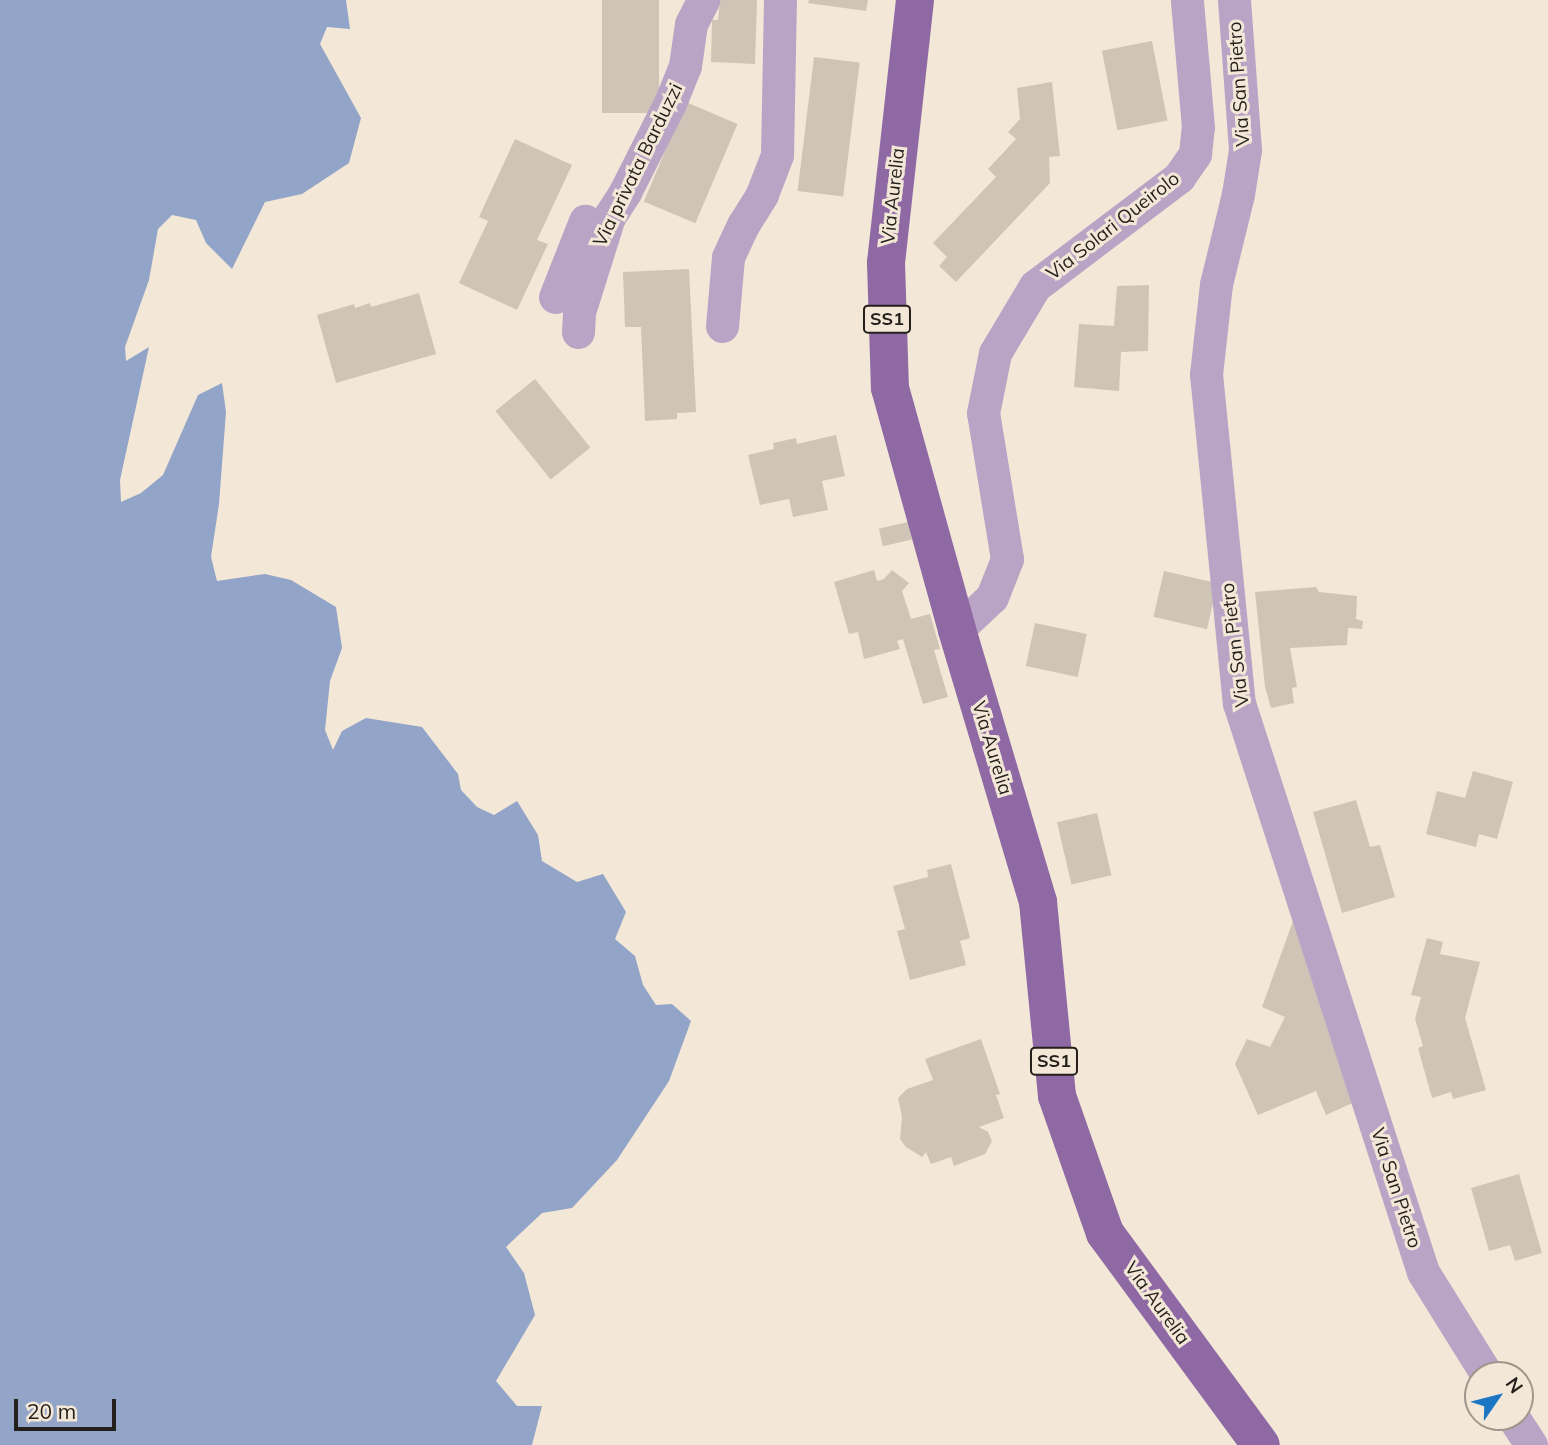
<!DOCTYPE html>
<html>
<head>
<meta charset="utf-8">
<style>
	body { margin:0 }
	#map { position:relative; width:1548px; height:1445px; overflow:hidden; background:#f3e7d8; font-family:Mulish,sans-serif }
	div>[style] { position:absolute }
	.water>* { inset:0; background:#92a4c7 }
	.building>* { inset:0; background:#cfc5b6; transform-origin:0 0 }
	.minor>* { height:33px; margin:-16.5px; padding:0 16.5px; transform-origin:16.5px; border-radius:16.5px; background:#b9a4c5 }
	.major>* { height:38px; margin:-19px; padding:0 19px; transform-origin:19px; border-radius:19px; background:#8f69a4 }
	span { translate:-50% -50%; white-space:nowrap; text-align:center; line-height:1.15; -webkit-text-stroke:6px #f3e7d8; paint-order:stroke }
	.shield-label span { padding:2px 5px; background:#f3e7d8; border:2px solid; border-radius:5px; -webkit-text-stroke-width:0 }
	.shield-label { font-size:18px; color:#231f1a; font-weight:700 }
	.street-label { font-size:19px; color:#231f1a }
	.north { position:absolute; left:1464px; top:1361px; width:70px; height:70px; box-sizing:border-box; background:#f3e7d8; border:2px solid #a0978c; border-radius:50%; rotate:55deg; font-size:19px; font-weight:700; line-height:28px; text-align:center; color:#231f1a }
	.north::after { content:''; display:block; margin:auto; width:24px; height:32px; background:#1c76c3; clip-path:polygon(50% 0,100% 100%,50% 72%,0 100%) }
	.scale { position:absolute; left:14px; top:1399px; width:102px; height:32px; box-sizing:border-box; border:4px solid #231f1a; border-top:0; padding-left:9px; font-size:21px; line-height:24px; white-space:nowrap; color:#231f1a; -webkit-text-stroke:5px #f3e7d8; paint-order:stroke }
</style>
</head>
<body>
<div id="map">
	<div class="water">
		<div style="clip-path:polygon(0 0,346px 0,350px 29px,327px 27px,320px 44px,361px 118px,349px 163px,302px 194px,265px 202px,232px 269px,206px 243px,196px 220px,172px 215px,158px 229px,149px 280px,125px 347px,126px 361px,149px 347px,120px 480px,121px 502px,141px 493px,163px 475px,198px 395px,222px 383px,226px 412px,219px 504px,211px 557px,217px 581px,265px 574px,291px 580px,336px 607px,342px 648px,330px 681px,325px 730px,333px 750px,342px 731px,366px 718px,422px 727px,458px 774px,461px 790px,477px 807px,494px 815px,517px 801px,538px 835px,542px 861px,577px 882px,603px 874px,626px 912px,615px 939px,635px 956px,643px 985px,656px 1005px,672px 1004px,691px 1021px,669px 1081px,617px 1160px,572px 1208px,542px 1213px,506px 1247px,524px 1273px,535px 1315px,496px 1381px,517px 1406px,542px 1406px,532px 1445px,0 1445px)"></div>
	</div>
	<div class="building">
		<div style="left:602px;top:0;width:57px;height:113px"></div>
		<div style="clip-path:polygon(720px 0,757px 0,755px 64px,711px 62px,712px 20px,718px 20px)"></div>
		<div style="clip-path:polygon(809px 0,868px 0,866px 11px,808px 3px)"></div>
		<div style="left:1152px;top:41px;width:81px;height:51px;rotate:79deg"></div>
		<div style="left:814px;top:57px;width:46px;height:135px;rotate:7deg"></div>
		<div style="clip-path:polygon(1052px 82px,1060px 156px,1049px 157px,1050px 183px,956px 282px,939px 266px,947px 257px,933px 243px,996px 177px,988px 169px,1016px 139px,1008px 132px,1020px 119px,1017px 88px)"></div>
		<div style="left:686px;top:102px;width:56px;height:108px;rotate:23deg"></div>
		<div style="clip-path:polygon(515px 139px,572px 165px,537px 240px,548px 244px,517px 310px,459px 283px,488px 221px,479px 217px)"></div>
		<div style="clip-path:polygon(689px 269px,696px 412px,677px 413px,677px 419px,645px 421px,641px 327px,625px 327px,623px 272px)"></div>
		<div style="clip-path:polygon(1149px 285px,1148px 351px,1121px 352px,1119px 391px,1074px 387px,1079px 324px,1114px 326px,1117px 286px)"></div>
		<div style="clip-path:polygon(419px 293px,436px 354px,336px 383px,317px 315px,354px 304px,355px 308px,370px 303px,371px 307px)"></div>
		<div style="left:535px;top:379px;width:88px;height:51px;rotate:51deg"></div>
		<div style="clip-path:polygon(836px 435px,845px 476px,822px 481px,828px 510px,793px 517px,789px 499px,760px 505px,748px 455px,774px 449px,773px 443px,796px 438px,797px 444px)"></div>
		<div style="left:908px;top:522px;width:18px;height:30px;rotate:77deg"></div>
		<div style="clip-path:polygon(874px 570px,877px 581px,884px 579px,892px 570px,909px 583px,902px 591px,911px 619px,930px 614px,940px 649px,934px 650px,948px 697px,923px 704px,903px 639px,897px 641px,900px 649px,864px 659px,858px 632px,849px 634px,834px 582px)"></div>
		<div style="left:1164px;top:571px;width:55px;height:47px;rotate:13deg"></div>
		<div style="clip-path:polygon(1316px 587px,1319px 592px,1357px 596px,1356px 619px,1363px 621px,1362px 629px,1348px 628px,1347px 645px,1290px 648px,1297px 687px,1292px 688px,1294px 703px,1271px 708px,1265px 687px,1255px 592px)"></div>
		<div style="left:1035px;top:623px;width:53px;height:44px;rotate:12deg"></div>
		<div style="clip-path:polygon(1473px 771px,1513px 782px,1497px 839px,1479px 834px,1476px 847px,1426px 834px,1437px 791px,1465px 798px)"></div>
		<div style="clip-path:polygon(1356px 800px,1370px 847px,1380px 845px,1395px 897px,1342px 913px,1313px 812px)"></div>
		<div style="left:1097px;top:813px;width:64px;height:41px;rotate:77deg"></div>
		<div style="clip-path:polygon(951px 864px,970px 938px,960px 941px,966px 965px,910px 980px,897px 931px,905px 929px,893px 886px,928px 877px,927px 870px)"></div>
		<div style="clip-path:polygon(1293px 921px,1323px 1014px,1357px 1101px,1326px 1115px,1316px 1091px,1258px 1115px,1235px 1064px,1247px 1039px,1270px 1047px,1285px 1017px,1262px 1007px)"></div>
		<div style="clip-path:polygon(1427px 938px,1443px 942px,1440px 954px,1480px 962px,1465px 1018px,1486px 1090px,1453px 1099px,1451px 1092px,1432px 1098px,1418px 1048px,1423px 1046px,1415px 1019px,1421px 997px,1411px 995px)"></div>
		<div style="clip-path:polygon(981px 1039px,1000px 1094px,996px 1095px,1004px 1118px,979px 1127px,988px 1132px,992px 1141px,985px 1154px,954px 1166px,951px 1157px,931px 1164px,926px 1152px,922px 1157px,906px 1147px,900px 1139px,902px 1117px,898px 1098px,907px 1089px,933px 1080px,925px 1059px)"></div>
		<div style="clip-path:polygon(1519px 1174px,1542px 1253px,1515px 1261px,1510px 1245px,1489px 1251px,1471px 1188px)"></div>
	</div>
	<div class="minor">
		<div style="left:1234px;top:0;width:150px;rotate:85.8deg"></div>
		<div style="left:1245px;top:150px;width:45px;rotate:99deg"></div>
		<div style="left:1238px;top:194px;width:93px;rotate:103.7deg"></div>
		<div style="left:1216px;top:284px;width:91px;rotate:96.3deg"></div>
		<div style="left:1206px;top:374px;width:331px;rotate:84.3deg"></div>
		<div style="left:1239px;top:703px;width:598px;rotate:72.08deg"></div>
		<div style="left:1423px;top:1272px;width:121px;rotate:58.1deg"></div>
		<div style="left:555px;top:297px;width:82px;rotate:-68.5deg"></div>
		<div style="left:722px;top:326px;width:69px;rotate:-85deg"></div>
		<div style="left:728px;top:257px;width:35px;rotate:-65deg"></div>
		<div style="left:743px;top:225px;width:36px;rotate:-58deg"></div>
		<div style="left:762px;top:194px;width:42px;rotate:-69deg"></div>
		<div style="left:777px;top:155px;width:155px;rotate:-88.9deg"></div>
		<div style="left:578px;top:332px;width:20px;rotate:-87deg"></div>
		<div style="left:579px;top:312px;width:100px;rotate:-72.5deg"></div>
		<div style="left:609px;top:217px;width:30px;rotate:-57deg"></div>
		<div style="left:625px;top:192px;width:100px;rotate:-63.2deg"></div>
		<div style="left:670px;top:103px;width:40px;rotate:-68deg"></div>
		<div style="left:685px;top:66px;width:42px;rotate:-81.9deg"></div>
		<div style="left:691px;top:24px;width:27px;rotate:-63deg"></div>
		<div style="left:957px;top:630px;width:48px;rotate:-43.3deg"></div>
		<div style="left:992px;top:597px;width:41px;rotate:-68.5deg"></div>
		<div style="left:1007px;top:559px;width:148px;rotate:-99.3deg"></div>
		<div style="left:983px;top:413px;width:61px;rotate:-78.7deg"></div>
		<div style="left:995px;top:353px;width:78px;rotate:-59.2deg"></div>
		<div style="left:1035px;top:286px;width:181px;rotate:-37.1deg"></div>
		<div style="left:1179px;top:177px;width:28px;rotate:-55deg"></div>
		<div style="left:1195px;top:154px;width:27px;rotate:-84deg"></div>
		<div style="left:1198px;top:127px;width:127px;rotate:-95deg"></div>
		<div style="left:1513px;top:1417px;width:33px;rotate:57deg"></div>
	</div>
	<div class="major">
		<div style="left:915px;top:0;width:265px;rotate:96.3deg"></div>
		<div style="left:886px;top:263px;width:125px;rotate:88.2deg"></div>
		<div style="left:890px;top:388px;width:251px;rotate:74.5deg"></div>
		<div style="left:957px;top:630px;width:284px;rotate:73.4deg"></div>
		<div style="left:1038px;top:902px;width:195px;rotate:84.4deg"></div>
		<div style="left:1057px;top:1096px;width:145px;rotate:70.7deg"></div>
		<div style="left:1105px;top:1233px;width:263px;rotate:53.7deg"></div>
	</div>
	<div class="shield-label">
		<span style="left:887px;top:319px">SS1</span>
		<span style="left:1054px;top:1061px">SS1</span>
	</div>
	<div class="street-label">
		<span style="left:1239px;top:84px;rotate:-94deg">Via San Pietro</span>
		<span style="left:638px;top:165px;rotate:-64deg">Via privata Barduzzi</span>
		<span style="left:893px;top:196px;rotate:-84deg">Via Aurelia</span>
		<span style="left:1113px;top:226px;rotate:-38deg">Via Solari Queirolo</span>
		<span style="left:1235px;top:645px;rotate:-97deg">Via San Pietro</span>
		<span style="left:992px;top:748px;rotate:73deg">Via Aurelia</span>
		<span style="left:1396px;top:1188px;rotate:72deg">Via San Pietro</span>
		<span style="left:1157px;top:1303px;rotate:54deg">Via Aurelia</span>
	</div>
	<div class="north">N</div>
	<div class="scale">20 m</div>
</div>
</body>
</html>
